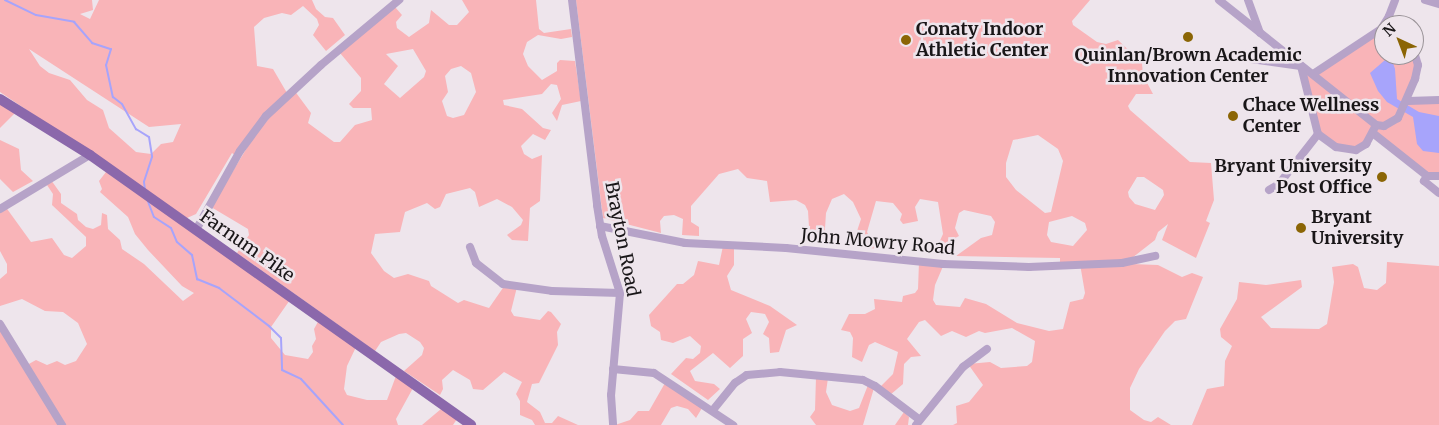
<!DOCTYPE html>
<html>
<head>
<meta charset="utf-8">
<style>
	body { margin:0 }
	#map { position:relative; width:1439px; height:425px; overflow:hidden; background:#eee5ec; font-family:Merriweather,serif }
	div>[style] { position:absolute }
	.green>* { inset:0; background:#f9b4b8 }
	.water>* { inset:0; background:#a7a4fb }
	.stream>* { height:2px; margin:-1px; padding:0 1px; transform-origin:1px; border-radius:1px; background:#a7a4fb }
	.minor>* { height:8px; margin:-4px; padding:0 4px; transform-origin:4px; border-radius:4px; background:#b6a3c8 }
	.major>* { height:10px; margin:-5px; padding:0 5px; transform-origin:5px; border-radius:5px; background:#8b68ab }
	.dots>* { width:14px; height:14px; translate:-50% -50%; box-sizing:border-box; border:2px solid #eee5ec; border-radius:50% }
	span { translate:-50% -50%; white-space:nowrap; text-align:center; line-height:1.15; -webkit-text-stroke:5px #eee5ec; paint-order:stroke }
	.poi-label { font-size:18px; color:#191618; font-weight:700 }
	.left { translate:0 -50%; text-align:left }
	.right { translate:-100% -50%; text-align:right }
	.street-label { font-size:18px; color:#191618 }
	.north { position:absolute; left:1374px; top:15px; width:50px; height:50px; box-sizing:border-box; background:#eee5ec; border:1px solid #999297; border-radius:50%; rotate:317deg; font-size:14px; font-weight:700; line-height:20px; text-align:center; color:#191618 }
	.north::after { content:''; display:block; margin:auto; width:18px; height:22px; background:#8b6505; clip-path:polygon(50% 0,100% 100%,50% 72%,0 100%) }
</style>
</head>
<body>
<div id="map">
	<div class="green">
		<div style="clip-path:polygon(evenodd,0 0,92px 0,93px 10px,80px 14px,90px 19px,99px 0,312px 0,316px 9px,325px 17px,333px 18px,345px 35px,326px 51px,313px 35px,319px 25px,317px 19px,303px 6px,291px 15px,282px 13px,264px 18px,254px 27px,257px 66px,273px 69px,287px 93px,236px 156px,232px 153px,196px 214px,187px 218px,0 92px,0 0,29px 49px,149px 127px,181px 124px,173px 142px,161px 144px,151px 154px,136px 152px,109px 128px,103px 110px,87px 100px,70px 80px,49px 73px,40px 66px,29px 49px)"></div>
		<div style="clip-path:polygon(evenodd,462px 0,536px 0,539px 29px,544px 33px,571px 29px,572px 37px,561px 39px,538px 35px,527px 42px,523px 54px,528px 66px,542px 80px,557px 71px,557px 63px,560px 60px,575px 61px,581px 101px,562px 105px,557px 121px,552px 113px,561px 99px,557px 85px,551px 84px,542px 94px,503px 100px,504px 105px,522px 109px,543px 128px,551px 130px,545px 140px,533px 134px,521px 146px,524px 154px,532px 159px,542px 155px,540px 201px,530px 208px,528px 241px,512px 240px,507px 235px,521px 225px,523px 220px,512px 207px,497px 199px,479px 207px,475px 192px,470px 188px,446px 194px,440px 207px,435px 209px,427px 203px,405px 212px,400px 232px,375px 234px,371px 253px,384px 271px,394px 278px,408px 274px,429px 281px,431px 286px,458px 303px,464px 300px,489px 308px,505px 285px,517px 287px,511px 311px,514px 316px,540px 320px,548px 311px,551px 312px,561px 324px,557px 332px,558px 345px,539px 383px,532px 384px,527px 402px,540px 412px,545px 423px,552px 423px,558px 416px,578px 425px,535px 425px,532px 420px,520px 415px,520px 401px,516px 394px,522px 382px,504px 372px,483px 390px,473px 389px,470px 380px,453px 370px,442px 380px,443px 389px,440px 395px,404px 371px,422px 355px,424px 348px,420px 342px,406px 333px,399px 334px,381px 342px,375px 351px,237px 253px,249px 235px,248px 229px,211px 207px,256px 133px,294px 90px,311px 113px,308px 123px,334px 142px,340px 142px,355px 125px,372px 120px,371px 108px,353px 108px,349px 104px,361px 91px,361px 78px,340px 53px,395px 7px,402px 15px,396px 22px,397px 28px,409px 37px,429px 23px,431px 10px,449px 25px,457px 25px,469px 12px,462px 0,413px 49px,426px 71px,424px 77px,400px 98px,384px 84px,398px 66px,386px 54px,413px 49px,462px 0,461px 66px,471px 73px,476px 92px,464px 115px,453px 118px,447px 116px,442px 101px,448px 92px,445px 76px,451px 69px,461px 66px)"></div>
		<div style="clip-path:polygon(evenodd,576px 0,1090px 0,1072px 21px,1073px 25px,1097px 42px,1106px 44px,1118px 40px,1142px 63px,1143px 75px,1153px 94px,1136px 94px,1128px 106px,1130px 110px,1190px 162px,1211px 163px,1214px 200px,1206px 221px,1210px 223px,1196px 258px,1162px 240px,1168px 224px,1158px 232px,1155px 240px,1132px 258px,1131px 264px,1158px 265px,1182px 277px,1192px 273px,1203px 277px,1186px 319px,1175px 321px,1165px 331px,1139px 369px,1130px 388px,1130px 410px,1144px 420px,1151px 422px,1158px 417px,1171px 425px,953px 425px,957px 423px,956px 406px,969px 402px,983px 385px,968px 364px,990px 362px,1001px 368px,1027px 366px,1032px 362px,1035px 341px,1012px 328px,985px 333px,979px 331px,966px 337px,952px 331px,941px 336px,925px 320px,919px 322px,907px 339px,921px 356px,911px 357px,904px 364px,903px 384px,890px 395px,879px 388px,893px 374px,898px 352px,875px 342px,869px 345px,862px 362px,852px 357px,853px 338px,850px 332px,841px 330px,849px 314px,865px 314px,875px 309px,874px 299px,902px 302px,903px 296px,915px 293px,918px 289px,919px 262px,944px 264px,935px 285px,933px 300px,936px 305px,960px 307px,965px 298px,986px 304px,1017px 323px,1049px 331px,1063px 329px,1070px 302px,1083px 299px,1085px 293px,1080px 264px,1060px 264px,1060px 258px,956px 256px,981px 238px,992px 235px,995px 222px,991px 216px,964px 210px,959px 213px,955px 228px,959px 236px,947px 242px,947px 255px,934px 254px,943px 234px,938px 202px,920px 199px,915px 207px,918px 221px,903px 224px,900px 220px,902px 214px,893px 203px,876px 201px,867px 232px,870px 238px,880px 241px,879px 249px,852px 246px,861px 219px,853px 202px,844px 194px,832px 199px,826px 213px,824px 244px,810px 243px,808px 211px,805px 205px,796px 200px,770px 202px,767px 181px,747px 178px,738px 169px,719px 174px,691px 206px,691px 222px,699px 227px,699px 236px,682px 235px,683px 219px,674px 215px,664px 216px,660px 221px,661px 233px,603px 218px,576px 0,1038px 135px,1058px 149px,1063px 161px,1051px 212px,1045px 213px,1016px 190px,1006px 177px,1006px 163px,1013px 140px,1038px 135px,576px 0,1137px 177px,1144px 177px,1163px 190px,1164px 195px,1155px 210px,1135px 204px,1129px 197px,1128px 192px,1137px 177px,576px 0,1072px 216px,1085px 223px,1087px 230px,1073px 246px,1051px 242px,1047px 235px,1049px 222px,1072px 216px)"></div>
		<div style="clip-path:polygon(1381px 29px,1384px 31px,1384px 55px,1414px 55px,1418px 65px,1408px 101px,1439px 100px,1439px 176px,1427px 176px,1374px 134px,1366px 144px,1344px 150px,1318px 134px,1301px 66px,1313px 74px)"></div>
		<div style="clip-path:polygon(0 103px,16px 112px,0 128px)"></div>
		<div style="clip-path:polygon(0 140px,19px 149px,21px 170px,33px 181px,13px 192px,0 179px)"></div>
		<div style="clip-path:polygon(106px 172px,292px 297px,271px 327px,271px 338px,285px 355px,308px 359px,313px 352px,312px 346px,316px 339px,314px 329px,319px 320px,356px 347px,347px 366px,344px 389px,347px 395px,367px 400px,387px 400px,396px 376px,413px 388px,396px 419px,398px 425px,0 425px,0 325px,27px 365px,36px 360px,47px 365px,57px 361px,65px 365px,76px 361px,87px 344px,78px 323px,63px 312px,45px 311px,22px 299px,0 306px,0 279px,7px 273px,7px 264px,0 251px,0 209px,5px 206px,31px 242px,52px 238px,64px 255px,72px 258px,86px 246px,86px 237px,52px 205px,53px 194px,45px 182px,51px 180px,61px 194px,61px 203px,77px 214px,78px 220px,86px 227px,93px 229px,101px 225px,102px 213px,107px 215px,108px 229px,120px 240px,122px 249px,144px 264px,183px 301px,194px 293px,182px 286px,148px 250px,135px 234px,128px 217px,100px 192px,102px 189px,99px 181px)"></div>
		<div style="clip-path:polygon(734px 245px,734px 265px,727px 276px,731px 290px,770px 306px,797px 325px,786px 330px,779px 352px,770px 353px,769px 338px,763px 334px,769px 322px,765px 314px,751px 312px,746px 319px,752px 333px,743px 339px,743px 356px,730px 368px,713px 353px,690px 371px,695px 381px,714px 384px,720px 389px,708px 400px,671px 374px,686px 358px,693px 359px,700px 353px,701px 346px,690px 336px,673px 343px,661px 340px,660px 332px,651px 326px,649px 315px,677px 284px,683px 284px,694px 275px,698px 261px,719px 265px,723px 246px)"></div>
		<div style="clip-path:polygon(1387px 262px,1439px 266px,1439px 425px,1192px 425px,1207px 389px,1224px 386px,1225px 361px,1232px 346px,1221px 337px,1220px 329px,1237px 299px,1239px 282px,1266px 285px,1301px 280px,1302px 287px,1261px 317px,1271px 328px,1319px 329px,1327px 324px,1334px 282px,1332px 267px,1353px 264px,1358px 267px,1364px 288px,1377px 290px,1386px 283px)"></div>
		<div style="clip-path:polygon(816px 377px,828px 378px,826px 392px,832px 405px,850px 411px,859px 408px,868px 385px,874px 388px,863px 425px,816px 425px,810px 417px,815px 410px)"></div>
		<div style="clip-path:polygon(665px 383px,702px 408px,696px 418px,688px 409px,677px 406px,671px 408px,661px 425px,615px 425px,630px 420px,638px 411px,649px 411px)"></div>
		<div style="clip-path:polygon(441px 409px,457px 419px,453px 425px,422px 425px)"></div>
		<div style="clip-path:polygon(904px 412px,909px 417px,908px 425px,895px 425px)"></div>
	</div>
	<div class="water">
		<div style="clip-path:polygon(1385px 60px,1392px 60px,1395px 69px,1397px 99px,1419px 112px,1439px 116px,1439px 153px,1423px 151px,1417px 144px,1413px 117px,1387px 102px,1378px 91px,1370px 73px)"></div>
	</div>
	<div class="stream">
		<div style="left:5px;top:0;width:34px;rotate:26deg"></div>
		<div style="left:36px;top:15px;width:39px;rotate:10deg"></div>
		<div style="left:74px;top:22px;width:28px;rotate:49deg"></div>
		<div style="left:92px;top:43px;width:20px;rotate:18deg"></div>
		<div style="left:111px;top:49px;width:17px;rotate:107deg"></div>
		<div style="left:106px;top:65px;width:33px;rotate:78deg"></div>
		<div style="left:113px;top:97px;width:11px;rotate:38deg"></div>
		<div style="left:122px;top:104px;width:29px;rotate:61deg"></div>
		<div style="left:136px;top:129px;width:15px;rotate:32deg"></div>
		<div style="left:149px;top:137px;width:20px;rotate:81deg"></div>
		<div style="left:152px;top:157px;width:26px;rotate:108deg"></div>
		<div style="left:144px;top:182px;width:8px;rotate:83deg"></div>
		<div style="left:147px;top:199px;width:19px;rotate:69deg"></div>
		<div style="left:154px;top:217px;width:20px;rotate:33deg"></div>
		<div style="left:171px;top:228px;width:15px;rotate:67deg"></div>
		<div style="left:177px;top:242px;width:20px;rotate:41deg"></div>
		<div style="left:192px;top:255px;width:25px;rotate:78deg"></div>
		<div style="left:197px;top:279px;width:24px;rotate:22deg"></div>
		<div style="left:219px;top:288px;width:63px;rotate:37.2deg"></div>
		<div style="left:269px;top:326px;width:17px;rotate:45deg"></div>
		<div style="left:281px;top:338px;width:32px;rotate:88deg"></div>
		<div style="left:282px;top:370px;width:21px;rotate:25deg"></div>
		<div style="left:301px;top:379px;width:62px;rotate:47.6deg"></div>
	</div>
	<div class="minor">
		<div style="left:572px;top:0;width:207px;rotate:83deg"></div>
		<div style="left:597px;top:205px;width:31px;rotate:81deg"></div>
		<div style="left:602px;top:236px;width:60px;rotate:72.5deg"></div>
		<div style="left:620px;top:293px;width:102px;rotate:95deg"></div>
		<div style="left:611px;top:395px;width:30px;rotate:86deg"></div>
		<div style="left:1219px;top:0;width:201px;rotate:38.5deg"></div>
		<div style="left:1248px;top:0;width:35px;rotate:70deg"></div>
		<div style="left:1425px;top:0;width:15px;rotate:16deg"></div>
		<div style="left:1392px;top:25px;width:9px;rotate:-108deg"></div>
		<div style="left:1389px;top:16px;width:17px;rotate:-69deg"></div>
		<div style="left:1251px;top:59px;width:50px;rotate:8deg"></div>
		<div style="left:1301px;top:66px;width:70px;rotate:76deg"></div>
		<div style="left:1313px;top:74px;width:82px;rotate:-33.5deg"></div>
		<div style="left:1381px;top:29px;width:15px;rotate:-58deg"></div>
		<div style="left:1408px;top:101px;width:31px;rotate:-2deg"></div>
		<div style="left:1374px;top:134px;width:68px;rotate:38.4deg"></div>
		<div style="left:1427px;top:176px;width:6px;rotate:121deg"></div>
		<div style="left:1424px;top:181px;width:19px;rotate:39deg"></div>
		<div style="left:1427px;top:176px;width:12px"></div>
		<div style="left:1269px;top:190px;width:12px;rotate:-31deg"></div>
		<div style="left:1279px;top:184px;width:63px;rotate:-52deg"></div>
		<div style="left:1318px;top:134px;width:22px;rotate:36deg"></div>
		<div style="left:1336px;top:147px;width:20px;rotate:9deg"></div>
		<div style="left:1356px;top:150px;width:12px;rotate:-31deg"></div>
		<div style="left:1366px;top:144px;width:21px;rotate:-62deg"></div>
		<div style="left:1376px;top:125px;width:8px;rotate:7deg"></div>
		<div style="left:1384px;top:126px;width:16px;rotate:-30deg"></div>
		<div style="left:1398px;top:118px;width:43px;rotate:-66.4deg"></div>
		<div style="left:1415px;top:79px;width:14px;rotate:-78deg"></div>
		<div style="left:1418px;top:65px;width:14px;rotate:-107deg"></div>
		<div style="left:0;top:209px;width:105px;rotate:-31deg"></div>
		<div style="left:600px;top:226px;width:87px;rotate:11.3deg"></div>
		<div style="left:685px;top:243px;width:101px;rotate:2.8deg"></div>
		<div style="left:786px;top:248px;width:158px;rotate:5.8deg"></div>
		<div style="left:943px;top:264px;width:86px;rotate:2deg"></div>
		<div style="left:1029px;top:267px;width:93px;rotate:-2.5deg"></div>
		<div style="left:1122px;top:263px;width:34px;rotate:-12deg"></div>
		<div style="left:196px;top:230px;width:90px;rotate:-60.9deg"></div>
		<div style="left:240px;top:151px;width:44px;rotate:-53.4deg"></div>
		<div style="left:266px;top:116px;width:75px;rotate:-42.8deg"></div>
		<div style="left:321px;top:65px;width:102px;rotate:-39.8deg"></div>
		<div style="left:470px;top:247px;width:17px;rotate:69deg"></div>
		<div style="left:476px;top:263px;width:34px;rotate:38deg"></div>
		<div style="left:503px;top:284px;width:49px;rotate:8.1deg"></div>
		<div style="left:552px;top:291px;width:68px;rotate:1.7deg"></div>
		<div style="left:0;top:324px;width:119px;rotate:58.5deg"></div>
		<div style="left:613px;top:369px;width:41px;rotate:5.6deg"></div>
		<div style="left:654px;top:373px;width:95px;rotate:33.4deg"></div>
		<div style="left:713px;top:410px;width:35px;rotate:-51deg"></div>
		<div style="left:735px;top:383px;width:14px;rotate:-34deg"></div>
		<div style="left:747px;top:375px;width:33px;rotate:-5deg"></div>
		<div style="left:780px;top:372px;width:83px;rotate:5.5deg"></div>
		<div style="left:863px;top:380px;width:13px;rotate:27deg"></div>
		<div style="left:875px;top:386px;width:56px;rotate:37.1deg"></div>
		<div style="left:916px;top:425px;width:75px;rotate:-51deg"></div>
		<div style="left:963px;top:367px;width:30px;rotate:-37deg"></div>
	</div>
	<div class="major">
		<div style="left:0;top:99px;width:106px;rotate:31.9deg"></div>
		<div style="left:90px;top:155px;width:467px;rotate:35.3deg"></div>
	</div>
	<div class="dots">
		<div style="left:1188px;top:37px;background:#8b6505"></div>
		<div style="left:906px;top:40px;background:#8b6505"></div>
		<div style="left:1233px;top:116px;background:#8b6505"></div>
		<div style="left:1382px;top:177px;background:#8b6505"></div>
		<div style="left:1301px;top:228px;background:#8b6505"></div>
	</div>
	<div class="poi-label">
		<span class="left" style="left:916px;top:40px">Conaty Indoor<br>Athletic Center</span>
		<span style="left:1188px;top:66px">Quinlan/Brown Academic<br>Innovation Center</span>
		<span class="left" style="left:1243px;top:116px">Chace Wellness<br>Center</span>
		<span class="right" style="left:1372px;top:177px">Bryant University<br>Post Office</span>
		<span class="left" style="left:1311px;top:228px">Bryant<br>University</span>
	</div>
	<div class="street-label">
		<span style="left:622px;top:239px;rotate:79deg">Brayton Road</span>
		<span style="left:878px;top:242px;rotate:5deg">John Mowry Road</span>
		<span style="left:247px;top:246px;rotate:35deg">Farnum Pike</span>
	</div>
	<div class="north">N</div>
</div>
</body>
</html>
